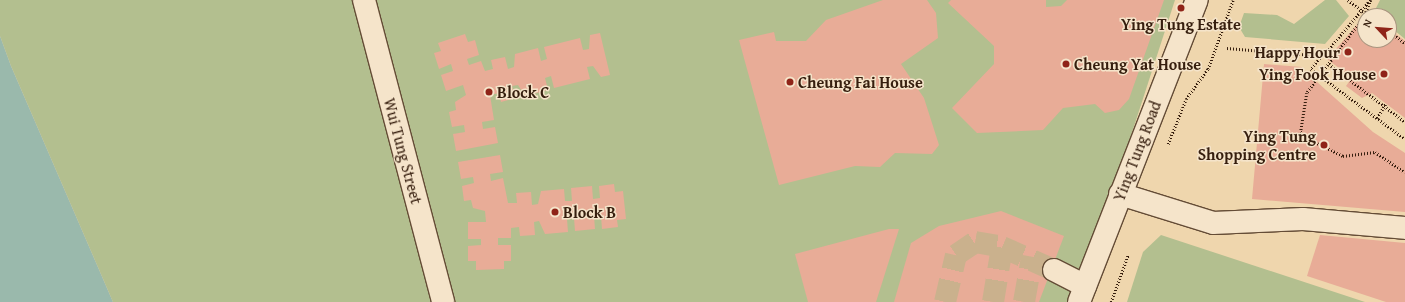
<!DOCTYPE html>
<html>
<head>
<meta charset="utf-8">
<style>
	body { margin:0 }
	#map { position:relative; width:1405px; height:302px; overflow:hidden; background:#efd6ad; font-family:"Gentium Book Plus",serif }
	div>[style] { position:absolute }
	.green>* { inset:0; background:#b3bf8f }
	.water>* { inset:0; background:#9ab9ac }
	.building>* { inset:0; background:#e8ac97 }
	.minor-tunnel>* { height:22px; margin-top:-11px; transform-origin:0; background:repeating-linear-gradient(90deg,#cab18d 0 22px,transparent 0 33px) }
	.path>* { height:2.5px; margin-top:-1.25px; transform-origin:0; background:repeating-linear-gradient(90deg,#361e0e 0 1px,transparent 0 3px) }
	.roads { filter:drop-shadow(1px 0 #644c36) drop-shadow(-1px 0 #644c36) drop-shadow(0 1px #644c36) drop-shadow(0 -1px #644c36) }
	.minor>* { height:22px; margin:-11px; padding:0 11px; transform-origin:11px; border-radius:11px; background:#f5e4ca }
	.path-bridge>* { height:2.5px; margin-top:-1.25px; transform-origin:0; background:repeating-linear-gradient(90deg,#361e0e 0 1px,transparent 0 3px) }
	.dots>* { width:11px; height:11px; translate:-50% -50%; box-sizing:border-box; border:2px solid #f5e4ca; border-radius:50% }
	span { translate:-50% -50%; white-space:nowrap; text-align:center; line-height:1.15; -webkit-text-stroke:3px #f5e4ca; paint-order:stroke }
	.poi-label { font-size:16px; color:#361e0e; font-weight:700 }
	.right { translate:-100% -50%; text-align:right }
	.left { translate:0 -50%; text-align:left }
	.street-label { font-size:16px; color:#361e0e }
	.north { position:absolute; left:1357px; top:8px; width:40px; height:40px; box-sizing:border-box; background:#f5e4ca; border:1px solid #a9957f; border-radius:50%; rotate:296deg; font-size:11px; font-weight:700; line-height:16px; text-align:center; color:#361e0e }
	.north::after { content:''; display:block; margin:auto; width:14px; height:18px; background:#8f2418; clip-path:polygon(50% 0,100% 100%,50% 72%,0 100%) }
</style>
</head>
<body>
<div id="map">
	<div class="green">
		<div style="clip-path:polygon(0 0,1175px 0,1077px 302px,113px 302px,11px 66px,0 36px)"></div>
		<div style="clip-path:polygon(1325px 0,1336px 0,1349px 16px,1325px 44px,1245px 37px,1239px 27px,1244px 13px,1277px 15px,1294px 24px)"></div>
		<div style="clip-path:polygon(1380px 0,1405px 0,1405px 39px,1389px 26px,1389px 16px,1373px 14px)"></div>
		<div style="clip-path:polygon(1161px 235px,1365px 302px,1127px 302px,1143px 252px)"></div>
	</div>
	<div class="water">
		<div style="clip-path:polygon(0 36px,11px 66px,113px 302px,0 302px)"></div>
	</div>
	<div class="building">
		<div style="clip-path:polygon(883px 0,927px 0,936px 13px,938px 38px,901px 64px,924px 98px,939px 145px,932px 154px,895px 153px,880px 167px,855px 166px,779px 185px,739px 40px,774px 32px,776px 41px,806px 41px,826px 20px)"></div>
		<div style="clip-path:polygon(951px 0,1046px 0,1046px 7px,1061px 6px,1067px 0,1164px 0,1129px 99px,1119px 110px,1105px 113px,1095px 104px,1063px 108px,1043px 130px,977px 133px,952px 108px,994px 64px,994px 46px,948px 3px)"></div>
		<div style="clip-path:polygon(1364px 17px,1365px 40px,1389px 40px,1389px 29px,1405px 41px,1405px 118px,1372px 93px,1362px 98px,1346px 86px,1351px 79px,1359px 83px,1327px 59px)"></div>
		<div style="clip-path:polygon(600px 33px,610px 75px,601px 77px,593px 66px,587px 67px,590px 79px,554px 88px,551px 76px,545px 78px,548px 90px,525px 96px,518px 85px,512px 86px,515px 98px,501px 102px,499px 93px,490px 95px,494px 120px,482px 122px,483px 129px,495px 127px,498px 143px,456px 151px,453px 134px,465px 132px,464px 125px,452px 127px,449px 112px,456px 110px,455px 102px,466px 95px,463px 85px,446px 91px,441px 75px,453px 71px,451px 64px,439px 69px,434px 53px,441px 51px,438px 43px,465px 34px,468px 42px,475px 40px,479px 55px,467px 59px,469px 65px,481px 61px,485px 71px,493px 69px,491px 60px,505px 57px,508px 69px,514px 67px,515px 54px,538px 48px,541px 61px,547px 59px,544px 47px,580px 38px,583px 50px,589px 49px,590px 35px)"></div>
		<div style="clip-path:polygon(1264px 64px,1302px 67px,1301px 79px,1309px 77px,1317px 82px,1373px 132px,1405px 153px,1405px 212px,1252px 199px)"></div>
		<div style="clip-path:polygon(500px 155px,503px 172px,490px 174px,491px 181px,503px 178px,508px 203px,517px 203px,516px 193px,531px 192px,532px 205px,538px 204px,541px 191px,564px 189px,565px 201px,572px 201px,571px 188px,592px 186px,593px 199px,600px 198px,599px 186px,614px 184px,615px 192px,623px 191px,626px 219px,617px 220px,618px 227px,602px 229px,601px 216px,594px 216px,595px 229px,575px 231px,574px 218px,567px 219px,568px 232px,545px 234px,539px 221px,534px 222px,535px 235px,520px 236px,519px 227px,511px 228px,511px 238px,498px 238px,498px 245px,511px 245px,511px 261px,504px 261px,504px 269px,476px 270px,476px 261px,468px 261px,468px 246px,481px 245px,481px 239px,468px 239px,468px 222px,486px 222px,485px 211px,473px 208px,471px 200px,464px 201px,462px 186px,474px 183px,473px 177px,461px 179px,458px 162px)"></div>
		<div style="clip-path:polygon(1001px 211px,1064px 236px,1039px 302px,894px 302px,911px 243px,939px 226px)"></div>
		<div style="clip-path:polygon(889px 229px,899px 229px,876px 302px,808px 302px,795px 254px)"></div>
		<div style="clip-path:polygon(1320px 235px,1405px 243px,1405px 302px,1386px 302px,1307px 276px)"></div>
	</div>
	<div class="minor-tunnel">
		<div style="left:945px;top:302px;width:48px;rotate:-76.8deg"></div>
		<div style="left:956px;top:255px;width:23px;rotate:-34deg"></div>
		<div style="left:975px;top:242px;width:27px;rotate:10deg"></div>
		<div style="left:1002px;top:247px;width:57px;rotate:23.9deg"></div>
		<div style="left:993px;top:302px;width:56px;rotate:-80.7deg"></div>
		<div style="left:1024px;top:302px;width:46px;rotate:-79.9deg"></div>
	</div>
	<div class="path">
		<div style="left:1348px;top:0;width:26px;rotate:37deg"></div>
		<div style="left:1389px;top:31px;width:20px;rotate:37deg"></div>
		<div style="left:1227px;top:48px;width:96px;rotate:4.8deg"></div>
		<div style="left:1323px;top:56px;width:73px;rotate:-50deg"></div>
		<div style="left:1322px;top:56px;width:17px;rotate:130deg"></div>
		<div style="left:1311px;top:69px;width:117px;rotate:36.7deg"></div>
		<div style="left:1377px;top:118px;width:17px;rotate:-59deg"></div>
		<div style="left:1168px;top:144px;width:48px;rotate:-68.2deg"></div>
		<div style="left:1186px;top:99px;width:37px;rotate:-54deg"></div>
		<div style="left:1208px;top:69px;width:73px;rotate:-70.1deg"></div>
		<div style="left:1111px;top:302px;width:50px;rotate:-70.1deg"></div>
	</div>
	<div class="roads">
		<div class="minor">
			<div style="left:364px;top:0;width:312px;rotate:75.3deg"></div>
			<div style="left:1120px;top:194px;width:97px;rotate:17.3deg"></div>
			<div style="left:1213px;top:223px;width:90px;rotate:-2.5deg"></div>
			<div style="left:1303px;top:219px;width:102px;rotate:5deg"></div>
			<div style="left:1054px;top:270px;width:35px;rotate:27deg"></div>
			<div style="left:1079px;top:302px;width:324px;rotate:-68.7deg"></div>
		</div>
	</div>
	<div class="path-bridge">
		<div style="left:1371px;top:0;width:18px;rotate:112deg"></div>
		<div style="left:1364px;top:17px;width:95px;rotate:126.9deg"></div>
		<div style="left:1307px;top:93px;width:38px;rotate:99deg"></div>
		<div style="left:1301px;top:131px;width:9px;rotate:49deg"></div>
		<div style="left:1307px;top:138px;width:40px;rotate:26.6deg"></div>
		<div style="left:1343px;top:156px;width:32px;rotate:-7deg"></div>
		<div style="left:1375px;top:152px;width:36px;rotate:34deg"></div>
		<div style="left:1329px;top:64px;width:96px;rotate:37.3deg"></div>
	</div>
	<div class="dots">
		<div style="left:1181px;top:8px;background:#8f2418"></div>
		<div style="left:1348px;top:52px;background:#8f2418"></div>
		<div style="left:1066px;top:64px;background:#8f2418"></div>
		<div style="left:1384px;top:74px;background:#8f2418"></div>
		<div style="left:790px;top:82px;background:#8f2418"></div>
		<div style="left:489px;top:92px;background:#8f2418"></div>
		<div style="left:1324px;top:145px;background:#8f2418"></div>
		<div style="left:555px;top:212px;background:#8f2418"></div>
	</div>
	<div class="poi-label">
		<span style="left:1181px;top:24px">Ying Tung Estate</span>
		<span class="right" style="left:1340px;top:52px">Happy Hour</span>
		<span class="left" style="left:1074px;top:64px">Cheung Yat House</span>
		<span class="right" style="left:1376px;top:74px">Ying Fook House</span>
		<span class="left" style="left:798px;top:82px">Cheung Fai House</span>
		<span class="left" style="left:497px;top:92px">Block C</span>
		<span class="right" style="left:1316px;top:145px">Ying Tung<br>Shopping Centre</span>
		<span class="left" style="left:563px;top:212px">Block B</span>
	</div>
	<div class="street-label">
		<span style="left:403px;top:151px;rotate:75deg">Wui Tung Street</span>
		<span style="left:1137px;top:151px;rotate:-69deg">Ying Tung Road</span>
	</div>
	<div class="north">N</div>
</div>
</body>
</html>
